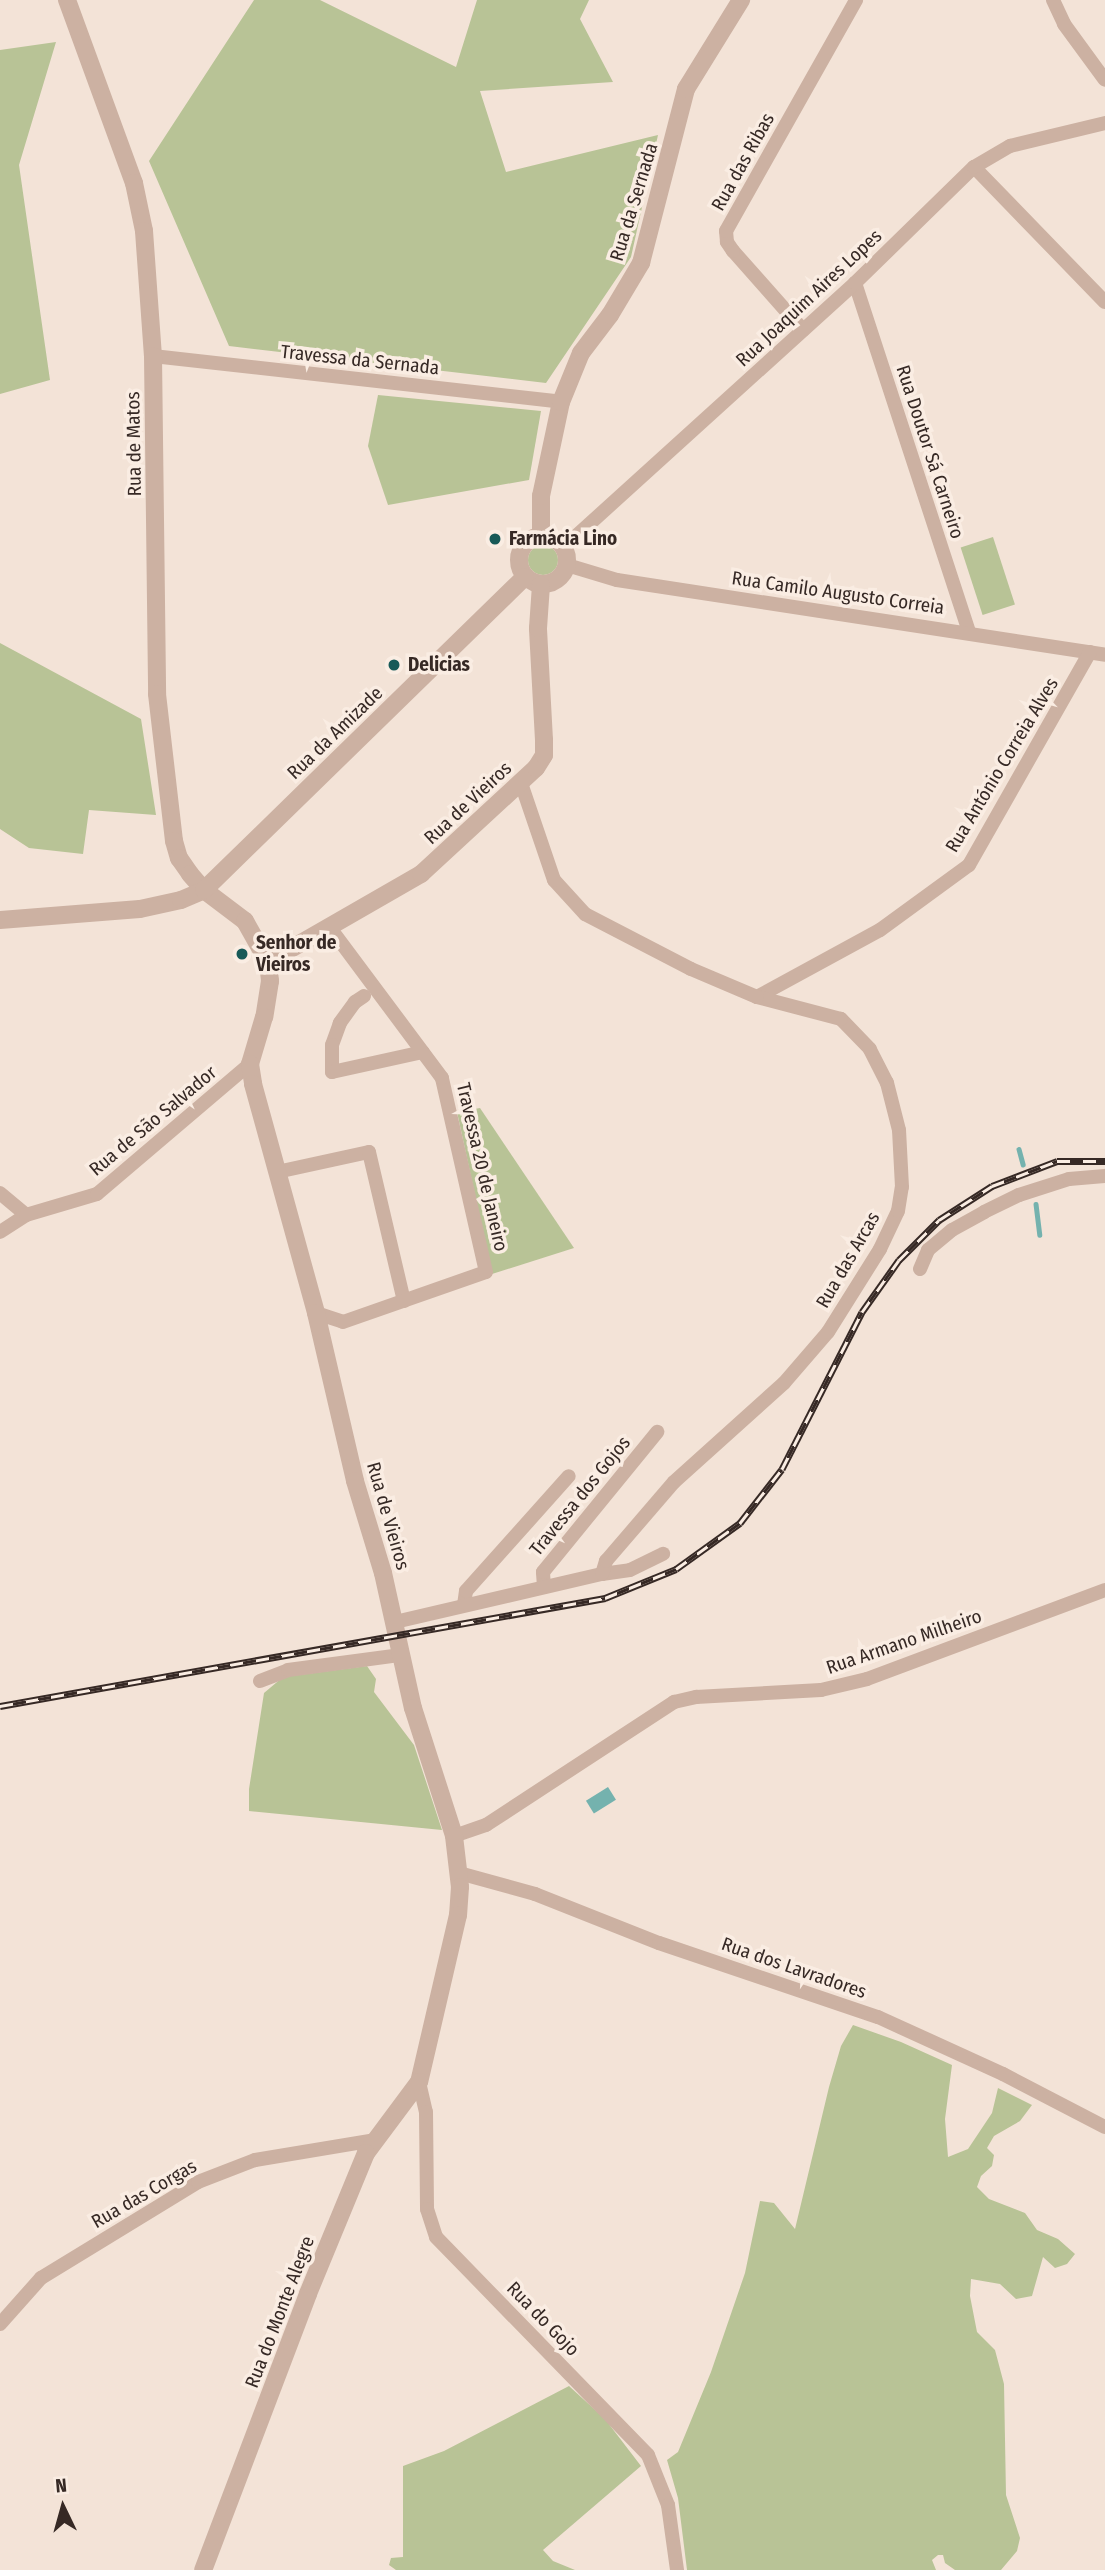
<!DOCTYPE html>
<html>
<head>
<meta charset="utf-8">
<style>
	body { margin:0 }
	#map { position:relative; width:1105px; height:2570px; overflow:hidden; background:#f3e3d7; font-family:"Fira Sans Condensed",sans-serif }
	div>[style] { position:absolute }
	.green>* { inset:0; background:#b8c396; transform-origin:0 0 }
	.round { border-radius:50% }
	.water>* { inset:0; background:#74b2ae; transform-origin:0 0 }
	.stream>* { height:4.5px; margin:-2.25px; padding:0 2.25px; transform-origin:2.25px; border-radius:2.25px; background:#74b2ae }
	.minor>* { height:14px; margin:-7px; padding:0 7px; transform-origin:7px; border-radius:7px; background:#ccb1a2 }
	.tertiary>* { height:18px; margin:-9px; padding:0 9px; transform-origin:9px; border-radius:9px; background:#ccb1a2 }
	.tertiary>.ring { margin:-9px; padding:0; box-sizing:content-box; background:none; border:18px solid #ccb1a2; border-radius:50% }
	.rail>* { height:7px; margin-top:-3.5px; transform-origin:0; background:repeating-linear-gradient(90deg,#faede3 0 13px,#362925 0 26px); box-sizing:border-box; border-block:2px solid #362925 }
	.dots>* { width:19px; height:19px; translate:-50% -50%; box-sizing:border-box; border:4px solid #faede3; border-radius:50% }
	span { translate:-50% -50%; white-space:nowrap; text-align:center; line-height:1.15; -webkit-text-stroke:7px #faede3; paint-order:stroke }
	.street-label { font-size:19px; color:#362925 }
	.poi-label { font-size:19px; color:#362925; font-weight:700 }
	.left { translate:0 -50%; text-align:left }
	.north { position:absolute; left:28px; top:2472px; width:70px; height:70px; -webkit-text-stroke:5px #faede3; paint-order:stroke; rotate:355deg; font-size:19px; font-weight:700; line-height:28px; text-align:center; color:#362925 }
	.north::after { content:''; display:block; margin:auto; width:24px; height:32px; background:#362925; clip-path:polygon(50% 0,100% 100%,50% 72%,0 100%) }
</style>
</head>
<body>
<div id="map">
	<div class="green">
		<div style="clip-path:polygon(254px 0,320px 0,456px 67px,477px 0,589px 0,580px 19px,613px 82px,480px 91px,506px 172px,658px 135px,631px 257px,546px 383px,229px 346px,149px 161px)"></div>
		<div style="clip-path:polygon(56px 42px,19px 165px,50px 380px,0 394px,0 50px)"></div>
		<div style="clip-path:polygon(378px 395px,541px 411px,529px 480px,388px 505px,368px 446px)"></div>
		<div style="left:993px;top:537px;width:71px;height:34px;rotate:72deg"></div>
		<div class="round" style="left:528px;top:545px;width:30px;height:30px"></div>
		<div style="clip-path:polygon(0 643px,141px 719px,156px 815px,89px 810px,83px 854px,29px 848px,0 829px)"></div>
		<div style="clip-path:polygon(480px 1108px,574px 1248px,492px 1274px,457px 1112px)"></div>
		<div style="clip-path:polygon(367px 1666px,376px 1679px,374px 1692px,414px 1745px,442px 1830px,249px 1811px,249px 1789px,264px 1693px,283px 1677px)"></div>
		<div style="clip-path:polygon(853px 2025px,901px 2042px,952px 2065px,945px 2119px,948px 2157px,968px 2149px,992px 2113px,998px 2088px,1032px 2105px,1020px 2121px,994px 2136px,987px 2148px,994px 2155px,992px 2166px,981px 2176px,977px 2187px,989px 2199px,1025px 2213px,1037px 2230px,1058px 2239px,1075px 2254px,1067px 2264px,1055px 2268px,1043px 2257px,1032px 2296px,1016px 2299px,1000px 2284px,971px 2279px,970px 2296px,977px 2332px,995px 2350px,1004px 2384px,1006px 2495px,1020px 2538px,1017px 2551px,1001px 2570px,955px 2570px,945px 2563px,943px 2555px,938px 2555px,932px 2560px,936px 2570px,687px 2570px,678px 2498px,667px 2460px,678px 2452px,711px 2372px,745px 2273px,760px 2201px,774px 2203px,795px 2229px,829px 2087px,841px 2046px)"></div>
		<div style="clip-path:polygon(569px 2386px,605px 2419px,641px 2466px,543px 2550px,553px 2561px,575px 2570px,396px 2570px,389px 2565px,391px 2558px,403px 2557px,403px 2466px,444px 2451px)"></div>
	</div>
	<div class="water">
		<div style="left:608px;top:1787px;width:15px;height:26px;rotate:58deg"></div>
	</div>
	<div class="stream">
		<div style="left:1019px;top:1149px;width:16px;rotate:75deg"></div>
		<div style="left:1036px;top:1204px;width:31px;rotate:83deg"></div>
	</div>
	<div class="minor">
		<div style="left:1053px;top:0;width:26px;rotate:65deg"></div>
		<div style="left:1064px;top:24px;width:69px;rotate:53.8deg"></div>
		<div style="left:974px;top:167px;width:188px;rotate:45.9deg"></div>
		<div style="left:855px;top:283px;width:367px;rotate:71.9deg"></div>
		<div style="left:803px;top:330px;width:106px;rotate:-131.5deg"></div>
		<div style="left:733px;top:251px;width:11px;rotate:-124deg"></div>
		<div style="left:727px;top:242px;width:11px;rotate:-95deg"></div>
		<div style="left:726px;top:231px;width:265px;rotate:-60.6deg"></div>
		<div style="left:153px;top:356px;width:411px;rotate:6.4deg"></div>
		<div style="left:564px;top:547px;width:393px;rotate:-42.2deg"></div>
		<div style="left:855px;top:283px;width:166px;rotate:-44.3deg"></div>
		<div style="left:974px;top:167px;width:42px;rotate:-30.3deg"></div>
		<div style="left:1010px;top:146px;width:98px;rotate:-13.6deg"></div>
		<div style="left:567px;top:565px;width:52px;rotate:16.7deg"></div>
		<div style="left:617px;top:580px;width:494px;rotate:8.7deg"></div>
		<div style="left:364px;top:996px;width:11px;rotate:146deg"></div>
		<div style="left:355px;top:1002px;width:26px;rotate:126deg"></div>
		<div style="left:340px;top:1023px;width:23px;rotate:110deg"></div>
		<div style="left:332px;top:1045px;width:27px;rotate:90deg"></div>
		<div style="left:332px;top:1072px;width:93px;rotate:-12.4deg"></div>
		<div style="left:757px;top:997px;width:140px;rotate:-28.6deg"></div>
		<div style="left:880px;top:930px;width:110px;rotate:-36.1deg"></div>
		<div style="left:969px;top:865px;width:245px;rotate:-60.4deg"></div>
		<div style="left:277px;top:1172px;width:94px;rotate:-12.3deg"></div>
		<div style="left:369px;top:1152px;width:153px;rotate:76.8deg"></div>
		<div style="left:0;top:1193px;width:34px;rotate:40deg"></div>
		<div style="left:0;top:1232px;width:31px;rotate:-33deg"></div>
		<div style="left:26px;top:1215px;width:74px;rotate:-16.5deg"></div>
		<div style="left:97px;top:1194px;width:201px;rotate:-40.4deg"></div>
		<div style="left:920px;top:1269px;width:21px;rotate:-67deg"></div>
		<div style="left:928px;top:1250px;width:31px;rotate:-40deg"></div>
		<div style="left:952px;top:1230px;width:37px;rotate:-29deg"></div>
		<div style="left:984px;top:1212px;width:39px;rotate:-26deg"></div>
		<div style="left:1019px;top:1195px;width:52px;rotate:-17.7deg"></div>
		<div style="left:1069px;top:1179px;width:36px;rotate:-5deg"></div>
		<div style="left:316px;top:1313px;width:28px;rotate:18deg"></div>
		<div style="left:343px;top:1322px;width:151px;rotate:-19.3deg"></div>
		<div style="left:486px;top:1272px;width:199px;rotate:-102.8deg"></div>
		<div style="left:442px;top:1078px;width:187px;rotate:-126.7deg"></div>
		<div style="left:602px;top:1574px;width:28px;rotate:-8deg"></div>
		<div style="left:630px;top:1570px;width:37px;rotate:-26deg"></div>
		<div style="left:544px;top:1587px;width:15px;rotate:-94deg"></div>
		<div style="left:543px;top:1572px;width:181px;rotate:-50.8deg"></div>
		<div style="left:464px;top:1605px;width:14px;rotate:-82deg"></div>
		<div style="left:466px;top:1591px;width:154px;rotate:-48.2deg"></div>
		<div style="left:395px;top:1622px;width:212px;rotate:-13.1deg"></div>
		<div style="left:602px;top:1574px;width:14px;rotate:-73deg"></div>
		<div style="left:606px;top:1561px;width:104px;rotate:-49.3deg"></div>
		<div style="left:674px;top:1482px;width:148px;rotate:-42deg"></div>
		<div style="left:784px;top:1383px;width:67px;rotate:-49.2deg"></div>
		<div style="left:828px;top:1332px;width:98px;rotate:-57.9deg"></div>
		<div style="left:880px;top:1249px;width:42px;rotate:-64.7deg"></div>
		<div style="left:898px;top:1211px;width:24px;rotate:-81deg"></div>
		<div style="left:902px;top:1187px;width:57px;rotate:-93deg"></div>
		<div style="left:899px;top:1130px;width:49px;rotate:-104.3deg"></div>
		<div style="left:887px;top:1083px;width:38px;rotate:-117deg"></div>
		<div style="left:870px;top:1049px;width:42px;rotate:-134deg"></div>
		<div style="left:841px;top:1019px;width:87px;rotate:-165.3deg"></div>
		<div style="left:757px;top:997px;width:72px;rotate:-157deg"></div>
		<div style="left:691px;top:969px;width:119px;rotate:-152.6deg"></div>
		<div style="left:585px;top:914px;width:46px;rotate:-132.4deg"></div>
		<div style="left:554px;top:880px;width:102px;rotate:-108.8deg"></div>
		<div style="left:260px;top:1681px;width:30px;rotate:-21deg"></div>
		<div style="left:288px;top:1670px;width:114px;rotate:-7.6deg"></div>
		<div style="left:454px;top:1836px;width:34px;rotate:-19deg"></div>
		<div style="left:486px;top:1825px;width:225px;rotate:-33.2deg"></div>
		<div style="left:674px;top:1702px;width:23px;rotate:-13deg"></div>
		<div style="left:696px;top:1697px;width:125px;rotate:-3.2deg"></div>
		<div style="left:821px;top:1690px;width:47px;rotate:-13.4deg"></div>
		<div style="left:867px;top:1679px;width:254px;rotate:-20.5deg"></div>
		<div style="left:459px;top:1873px;width:79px;rotate:15.4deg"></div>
		<div style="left:535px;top:1894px;width:133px;rotate:21.6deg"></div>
		<div style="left:659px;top:1943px;width:231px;rotate:18.7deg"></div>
		<div style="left:878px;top:2017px;width:137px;rotate:24.5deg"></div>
		<div style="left:1003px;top:2074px;width:115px;rotate:27.5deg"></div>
		<div style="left:419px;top:2082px;width:31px;rotate:77deg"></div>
		<div style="left:426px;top:2112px;width:97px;rotate:89.4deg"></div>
		<div style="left:427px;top:2209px;width:29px;rotate:72deg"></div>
		<div style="left:436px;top:2237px;width:304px;rotate:45.8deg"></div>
		<div style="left:648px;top:2455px;width:54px;rotate:68.2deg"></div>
		<div style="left:668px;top:2505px;width:66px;rotate:82.1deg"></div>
		<div style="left:0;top:2324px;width:62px;rotate:-48.3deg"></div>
		<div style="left:41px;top:2278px;width:184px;rotate:-31.4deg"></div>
		<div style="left:198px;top:2182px;width:61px;rotate:-21.1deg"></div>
		<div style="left:255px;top:2160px;width:121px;rotate:-9.5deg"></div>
	</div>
	<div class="tertiary">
		<div style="left:67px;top:0;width:195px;rotate:69.9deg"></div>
		<div style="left:134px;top:183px;width:49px;rotate:78.2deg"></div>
		<div style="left:144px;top:231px;width:125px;rotate:85.9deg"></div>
		<div style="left:153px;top:356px;width:338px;rotate:89.3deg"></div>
		<div style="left:157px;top:694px;width:148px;rotate:83.4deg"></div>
		<div style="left:174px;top:841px;width:18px;rotate:74deg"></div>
		<div style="left:179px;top:858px;width:19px;rotate:55deg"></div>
		<div style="left:190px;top:874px;width:21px;rotate:49deg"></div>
		<div style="left:204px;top:890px;width:51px;rotate:37.1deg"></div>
		<div style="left:245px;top:921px;width:47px;rotate:60.7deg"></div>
		<div style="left:268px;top:962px;width:19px;rotate:84deg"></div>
		<div style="left:270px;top:981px;width:36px;rotate:99deg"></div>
		<div style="left:264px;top:1017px;width:49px;rotate:106.6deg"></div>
		<div style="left:250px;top:1064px;width:20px;rotate:81deg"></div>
		<div style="left:253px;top:1084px;width:238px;rotate:74.6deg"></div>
		<div style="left:316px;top:1313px;width:172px;rotate:76.9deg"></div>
		<div style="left:355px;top:1481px;width:96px;rotate:73.1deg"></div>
		<div style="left:383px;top:1573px;width:138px;rotate:77.5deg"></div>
		<div style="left:413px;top:1708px;width:134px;rotate:72.2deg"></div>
		<div style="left:454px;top:1836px;width:51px;rotate:83.3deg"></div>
		<div style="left:460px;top:1887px;width:28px;rotate:94deg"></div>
		<div style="left:458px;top:1915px;width:171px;rotate:103.1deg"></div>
		<div style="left:419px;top:2082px;width:89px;rotate:126.7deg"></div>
		<div style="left:366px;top:2153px;width:152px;rotate:112.4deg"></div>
		<div style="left:308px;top:2294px;width:295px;rotate:110.8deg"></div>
		<div class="ring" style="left:519px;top:536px;width:30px;height:30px"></div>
		<div style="left:541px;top:536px;width:40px;rotate:-90deg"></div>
		<div style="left:541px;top:496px;width:96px;rotate:-78deg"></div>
		<div style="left:561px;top:402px;width:53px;rotate:-67.8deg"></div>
		<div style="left:581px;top:353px;width:48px;rotate:-52.7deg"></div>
		<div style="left:610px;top:315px;width:61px;rotate:-59.2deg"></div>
		<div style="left:641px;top:263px;width:180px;rotate:-75.5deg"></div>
		<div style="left:686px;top:89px;width:105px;rotate:-58.3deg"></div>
		<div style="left:0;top:920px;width:140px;rotate:-4.5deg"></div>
		<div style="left:140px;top:909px;width:42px;rotate:-12.4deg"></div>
		<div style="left:181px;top:900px;width:25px;rotate:-23deg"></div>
		<div style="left:204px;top:890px;width:448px;rotate:-44.3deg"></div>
		<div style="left:268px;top:962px;width:177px;rotate:-29.9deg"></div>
		<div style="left:421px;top:874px;width:156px;rotate:-42.7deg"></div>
		<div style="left:536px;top:768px;width:15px;rotate:-58deg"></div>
		<div style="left:544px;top:755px;width:15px;rotate:-90deg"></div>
		<div style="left:544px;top:740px;width:112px;rotate:-93.1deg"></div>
		<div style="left:538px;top:628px;width:43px;rotate:-86deg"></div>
	</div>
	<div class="rail">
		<div style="left:0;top:1706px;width:615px;rotate:-10.12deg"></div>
		<div style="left:605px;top:1598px;width:77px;rotate:-22.2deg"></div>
		<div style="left:676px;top:1569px;width:79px;rotate:-35.7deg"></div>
		<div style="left:740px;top:1523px;width:68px;rotate:-52.1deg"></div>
		<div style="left:782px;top:1469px;width:176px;rotate:-63deg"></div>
		<div style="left:862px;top:1312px;width:64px;rotate:-54.6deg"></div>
		<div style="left:899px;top:1260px;width:57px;rotate:-45deg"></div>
		<div style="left:939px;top:1220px;width:63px;rotate:-32.7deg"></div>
		<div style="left:992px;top:1186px;width:70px;rotate:-21deg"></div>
		<div style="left:1057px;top:1161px;width:48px"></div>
	</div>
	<div class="dots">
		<div style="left:495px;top:539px;background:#185a58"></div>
		<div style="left:394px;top:665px;background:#185a58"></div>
		<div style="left:242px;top:954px;background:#185a58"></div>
	</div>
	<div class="street-label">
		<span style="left:743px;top:162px;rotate:-61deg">Rua das Ribas</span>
		<span style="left:634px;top:202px;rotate:-73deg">Rua da Sernada</span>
		<span style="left:809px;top:298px;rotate:-43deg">Rua Joaquim Aires Lopes</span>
		<span style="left:360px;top:360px;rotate:6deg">Travessa da Sernada</span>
		<span style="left:134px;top:444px;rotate:-91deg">Rua de Matos</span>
		<span style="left:930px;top:452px;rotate:72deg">Rua Doutor Sá Carneiro</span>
		<span style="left:838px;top:593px;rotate:8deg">Rua Camilo Augusto Correia</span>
		<span style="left:335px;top:733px;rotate:-44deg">Rua da Amizade</span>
		<span style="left:1002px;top:765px;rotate:-59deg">Rua António Correia Alves</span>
		<span style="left:468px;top:803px;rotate:-43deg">Rua de Vieiros</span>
		<span style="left:153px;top:1121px;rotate:-40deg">Rua de São Salvador</span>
		<span style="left:482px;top:1167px;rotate:77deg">Travessa 20 de Janeiro</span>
		<span style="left:848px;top:1260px;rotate:-60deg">Rua das Arcas</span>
		<span style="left:580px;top:1496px;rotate:-51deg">Travessa dos Gojos</span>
		<span style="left:388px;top:1516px;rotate:74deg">Rua de Vieiros</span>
		<span style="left:904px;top:1642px;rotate:-19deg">Rua Armano Milheiro</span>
		<span style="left:794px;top:1968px;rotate:19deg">Rua dos Lavradores</span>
		<span style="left:144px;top:2194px;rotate:-30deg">Rua das Corgas</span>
		<span style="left:280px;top:2312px;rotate:-69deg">Rua do Monte Alegre</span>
		<span style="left:543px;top:2319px;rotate:46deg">Rua do Gojo</span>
	</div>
	<div class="poi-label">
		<span class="left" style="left:509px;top:539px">Farmácia Lino</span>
		<span class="left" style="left:408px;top:665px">Delicias</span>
		<span class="left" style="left:256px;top:954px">Senhor de<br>Vieiros</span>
	</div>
	<div class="north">N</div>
</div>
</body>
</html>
